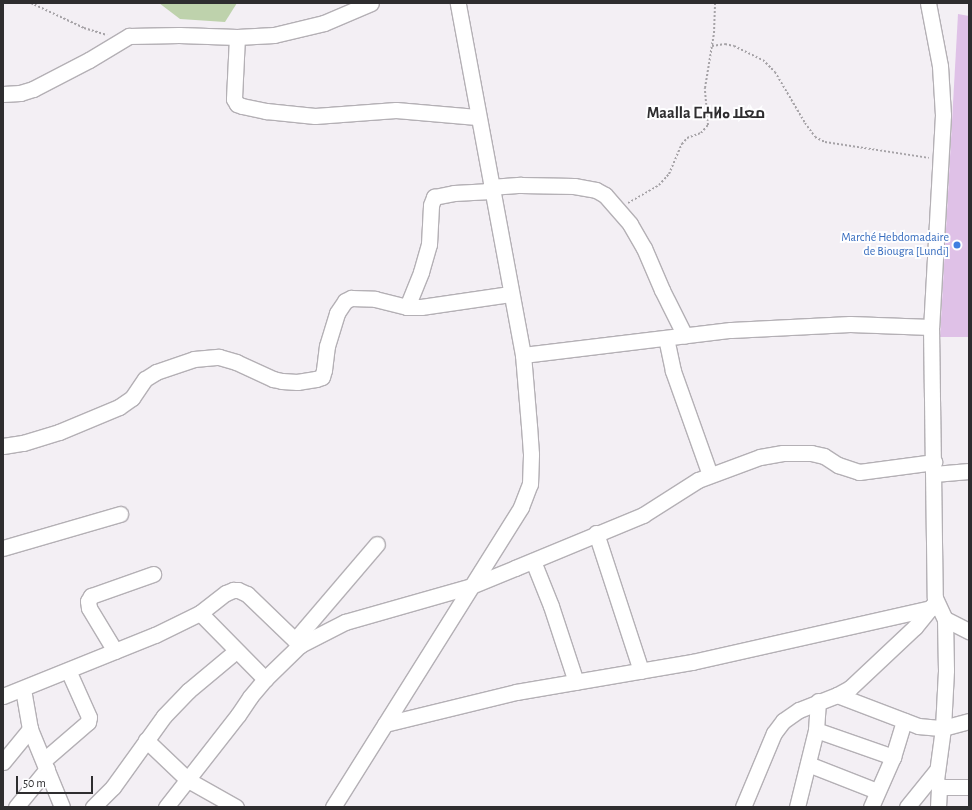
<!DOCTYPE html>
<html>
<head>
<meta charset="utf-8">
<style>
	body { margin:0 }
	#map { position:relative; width:972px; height:810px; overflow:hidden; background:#f3eff4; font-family:"Alegreya Sans",Cairo,"Noto Sans Tifinagh",sans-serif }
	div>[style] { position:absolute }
	.green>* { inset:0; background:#bed2ac }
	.building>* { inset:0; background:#dfc1e7 }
	.path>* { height:2px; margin-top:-1px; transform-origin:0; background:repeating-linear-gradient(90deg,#a6a3a7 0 2px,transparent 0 4px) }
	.roads { filter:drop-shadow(1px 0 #b4b0b5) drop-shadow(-1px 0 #b4b0b5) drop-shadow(0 1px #b4b0b5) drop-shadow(0 -1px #b4b0b5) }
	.minor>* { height:15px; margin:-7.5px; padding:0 7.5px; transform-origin:7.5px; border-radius:7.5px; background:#fff }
	.dots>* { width:11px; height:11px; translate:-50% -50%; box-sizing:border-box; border:2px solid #fefeff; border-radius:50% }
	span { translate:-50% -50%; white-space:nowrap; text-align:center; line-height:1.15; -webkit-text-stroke:4px #fefeff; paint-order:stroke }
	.shop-label { font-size:12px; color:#366cbe }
	.right { translate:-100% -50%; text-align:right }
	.district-label { font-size:16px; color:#2e2d2f; font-weight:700 }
	.frame { position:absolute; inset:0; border:4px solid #2e2d2f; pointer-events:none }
	.scale { position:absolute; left:16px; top:776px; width:77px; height:18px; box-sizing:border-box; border:2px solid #2e2d2f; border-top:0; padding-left:5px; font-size:12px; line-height:14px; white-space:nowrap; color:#2e2d2f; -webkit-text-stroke:3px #fefeff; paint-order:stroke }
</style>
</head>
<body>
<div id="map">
	<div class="green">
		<div style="clip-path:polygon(159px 3px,237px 3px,225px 22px,180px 19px)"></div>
	</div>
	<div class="building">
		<div style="clip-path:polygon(958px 14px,969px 16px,969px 337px,940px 337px)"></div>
	</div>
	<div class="path">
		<div style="left:31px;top:3px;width:59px;rotate:25.3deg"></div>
		<div style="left:84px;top:28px;width:24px;rotate:17deg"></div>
		<div style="left:712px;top:46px;width:13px;rotate:-9deg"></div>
		<div style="left:725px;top:44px;width:9px;rotate:13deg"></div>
		<div style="left:734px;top:46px;width:32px;rotate:26deg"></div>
		<div style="left:763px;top:60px;width:17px;rotate:45deg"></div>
		<div style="left:775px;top:72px;width:59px;rotate:59.5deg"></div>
		<div style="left:805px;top:123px;width:17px;rotate:54deg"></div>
		<div style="left:815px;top:137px;width:11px;rotate:27deg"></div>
		<div style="left:825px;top:142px;width:105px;rotate:8.7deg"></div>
		<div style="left:628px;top:203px;width:36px;rotate:-30deg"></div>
		<div style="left:659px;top:185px;width:15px;rotate:-48deg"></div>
		<div style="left:669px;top:174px;width:33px;rotate:-67deg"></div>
		<div style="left:682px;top:144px;width:8px;rotate:-50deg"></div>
		<div style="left:687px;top:138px;width:15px;rotate:-20deg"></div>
		<div style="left:701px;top:133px;width:11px;rotate:-49deg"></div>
		<div style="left:708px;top:125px;width:37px;rotate:-95deg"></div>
		<div style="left:705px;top:88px;width:56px;rotate:-80.7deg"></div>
		<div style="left:714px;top:33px;width:30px;rotate:-88deg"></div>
	</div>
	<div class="roads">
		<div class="minor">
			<div style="left:928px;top:3px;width:64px;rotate:79.2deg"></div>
			<div style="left:940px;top:66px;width:49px;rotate:86.5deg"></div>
			<div style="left:943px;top:115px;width:212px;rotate:93.2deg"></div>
			<div style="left:931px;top:327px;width:271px;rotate:89.2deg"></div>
			<div style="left:935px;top:598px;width:23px;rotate:65deg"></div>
			<div style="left:945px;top:619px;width:27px;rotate:27deg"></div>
			<div style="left:237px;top:37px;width:62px;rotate:92.8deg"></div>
			<div style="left:234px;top:99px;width:6px;rotate:59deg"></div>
			<div style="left:237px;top:104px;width:5px;rotate:22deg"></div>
			<div style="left:242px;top:106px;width:25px;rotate:12deg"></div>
			<div style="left:266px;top:111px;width:49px;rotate:5.8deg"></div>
			<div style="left:315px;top:116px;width:81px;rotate:-4.2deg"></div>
			<div style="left:396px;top:110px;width:81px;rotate:4.9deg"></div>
			<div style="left:3px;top:94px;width:17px;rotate:-3deg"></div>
			<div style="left:20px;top:93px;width:14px;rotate:-17deg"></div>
			<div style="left:33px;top:89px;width:63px;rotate:-27.4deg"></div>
			<div style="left:89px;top:60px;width:47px;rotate:-31deg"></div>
			<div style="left:129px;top:36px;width:50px;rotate:-1.1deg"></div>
			<div style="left:179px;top:35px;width:58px;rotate:2deg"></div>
			<div style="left:237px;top:37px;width:37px;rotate:-3deg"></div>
			<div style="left:274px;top:35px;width:51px;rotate:-13.5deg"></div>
			<div style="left:324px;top:23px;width:51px;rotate:-23.1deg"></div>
			<div style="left:490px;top:187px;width:31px;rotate:-4deg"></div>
			<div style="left:521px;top:185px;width:53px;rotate:1.1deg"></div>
			<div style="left:574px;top:186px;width:22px;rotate:10deg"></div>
			<div style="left:596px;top:190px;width:10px;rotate:29deg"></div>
			<div style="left:605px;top:195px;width:38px;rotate:49deg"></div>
			<div style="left:630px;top:224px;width:28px;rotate:60deg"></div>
			<div style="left:644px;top:248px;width:46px;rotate:66.8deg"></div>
			<div style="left:662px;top:290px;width:51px;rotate:63.4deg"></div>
			<div style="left:407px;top:307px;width:38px;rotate:-68deg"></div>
			<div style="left:421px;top:272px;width:29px;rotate:-74deg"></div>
			<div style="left:429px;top:244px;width:39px;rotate:-87deg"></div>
			<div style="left:431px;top:205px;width:9px;rotate:-69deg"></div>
			<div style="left:434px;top:197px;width:20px;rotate:-11deg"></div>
			<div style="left:454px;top:193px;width:37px;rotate:-3deg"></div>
			<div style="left:666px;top:338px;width:34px;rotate:78deg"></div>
			<div style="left:673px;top:371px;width:110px;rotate:70.4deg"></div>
			<div style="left:523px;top:355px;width:209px;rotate:-6.9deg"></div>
			<div style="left:731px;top:330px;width:119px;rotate:-2.9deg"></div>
			<div style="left:850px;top:324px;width:81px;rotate:2.1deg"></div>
			<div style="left:3px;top:446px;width:20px;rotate:-9deg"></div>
			<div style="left:23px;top:443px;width:38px;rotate:-17deg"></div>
			<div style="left:59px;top:432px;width:65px;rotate:-22.6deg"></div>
			<div style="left:119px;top:407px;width:16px;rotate:-35deg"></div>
			<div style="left:132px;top:398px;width:23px;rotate:-56deg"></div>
			<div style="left:145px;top:379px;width:13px;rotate:-32deg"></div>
			<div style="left:156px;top:372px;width:40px;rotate:-18.9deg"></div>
			<div style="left:194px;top:359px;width:25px;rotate:-5deg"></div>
			<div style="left:219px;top:357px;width:18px;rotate:16deg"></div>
			<div style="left:236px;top:362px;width:41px;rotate:24.7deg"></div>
			<div style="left:273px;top:379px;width:9px;rotate:13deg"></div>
			<div style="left:282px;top:381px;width:15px;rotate:4deg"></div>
			<div style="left:297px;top:382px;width:19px;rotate:-9deg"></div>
			<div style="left:316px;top:379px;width:6px;rotate:-18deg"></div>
			<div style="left:322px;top:377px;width:7px;rotate:-74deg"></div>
			<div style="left:324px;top:370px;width:24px;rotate:-83deg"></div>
			<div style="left:327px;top:346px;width:34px;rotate:-73deg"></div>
			<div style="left:337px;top:313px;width:14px;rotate:-56deg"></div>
			<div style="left:345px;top:301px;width:7px;rotate:-27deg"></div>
			<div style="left:351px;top:298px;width:24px;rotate:2deg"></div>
			<div style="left:375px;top:299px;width:33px;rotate:14deg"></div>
			<div style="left:407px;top:307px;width:14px"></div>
			<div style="left:421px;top:307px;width:90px;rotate:-8.3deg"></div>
			<div style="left:934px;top:474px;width:35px;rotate:-5deg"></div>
			<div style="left:596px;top:533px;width:145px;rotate:71.9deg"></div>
			<div style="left:3px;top:548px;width:122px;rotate:-16.2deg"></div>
			<div style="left:533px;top:561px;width:48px;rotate:68.2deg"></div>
			<div style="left:551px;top:606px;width:80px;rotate:71.8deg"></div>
			<div style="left:200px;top:613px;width:93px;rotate:45.4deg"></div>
			<div style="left:295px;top:640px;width:126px;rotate:-49.5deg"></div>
			<div style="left:115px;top:651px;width:50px;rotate:-121.2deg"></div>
			<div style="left:89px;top:608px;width:7px;rotate:-98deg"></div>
			<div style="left:88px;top:601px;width:6px;rotate:-59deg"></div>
			<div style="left:91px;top:596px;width:66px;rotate:-19.5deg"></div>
			<div style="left:23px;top:689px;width:41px;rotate:80.1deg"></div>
			<div style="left:30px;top:729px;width:84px;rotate:67.7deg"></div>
			<div style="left:837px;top:695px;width:87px;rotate:20.9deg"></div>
			<div style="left:918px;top:726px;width:25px;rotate:5deg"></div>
			<div style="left:943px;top:728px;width:27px;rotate:-15deg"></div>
			<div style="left:3px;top:696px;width:164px;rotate:-21.9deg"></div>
			<div style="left:155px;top:635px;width:50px;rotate:-26.1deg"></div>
			<div style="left:200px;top:613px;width:33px;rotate:-38deg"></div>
			<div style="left:226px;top:593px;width:8px;rotate:-23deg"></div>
			<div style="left:233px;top:590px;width:5px"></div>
			<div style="left:238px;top:590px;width:10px;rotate:24deg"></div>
			<div style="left:247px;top:594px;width:74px;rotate:43.9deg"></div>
			<div style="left:385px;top:724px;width:135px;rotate:-13.7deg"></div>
			<div style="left:516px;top:692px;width:179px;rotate:-9.7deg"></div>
			<div style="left:692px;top:662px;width:246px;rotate:-12.7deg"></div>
			<div style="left:816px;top:730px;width:82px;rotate:19.3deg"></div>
			<div style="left:146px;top:740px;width:58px;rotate:43.6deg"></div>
			<div style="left:188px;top:780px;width:55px;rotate:29.4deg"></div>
			<div style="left:44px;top:760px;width:58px;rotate:-40.8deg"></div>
			<div style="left:88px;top:722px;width:5px;rotate:-79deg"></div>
			<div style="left:89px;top:717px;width:51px;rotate:-114.1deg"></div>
			<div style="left:3px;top:762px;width:43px;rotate:-50.7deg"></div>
			<div style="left:808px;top:764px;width:74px;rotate:21.4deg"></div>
			<div style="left:939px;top:787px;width:30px"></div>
			<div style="left:16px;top:807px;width:49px;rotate:-50.8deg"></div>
			<div style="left:93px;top:807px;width:28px;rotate:-45deg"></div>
			<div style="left:113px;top:787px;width:87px;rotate:-54.3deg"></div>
			<div style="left:164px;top:716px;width:35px;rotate:-46deg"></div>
			<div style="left:188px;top:691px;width:62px;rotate:-39.8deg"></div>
			<div style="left:166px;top:807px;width:117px;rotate:-52deg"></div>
			<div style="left:238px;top:715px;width:22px;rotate:-56deg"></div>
			<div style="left:250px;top:697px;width:23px;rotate:-50deg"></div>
			<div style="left:265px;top:679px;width:49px;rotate:-44.2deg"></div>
			<div style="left:300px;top:645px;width:51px;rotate:-27.1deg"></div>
			<div style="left:345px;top:622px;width:131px;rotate:-15.9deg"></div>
			<div style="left:471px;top:586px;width:48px;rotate:-22.2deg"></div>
			<div style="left:515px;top:568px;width:139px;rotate:-22.5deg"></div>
			<div style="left:643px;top:515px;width:65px;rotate:-32.5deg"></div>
			<div style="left:698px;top:480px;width:66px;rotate:-20.4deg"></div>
			<div style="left:760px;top:457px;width:23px;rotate:-10deg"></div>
			<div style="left:783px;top:453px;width:28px"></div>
			<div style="left:811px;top:453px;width:13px;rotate:13deg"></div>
			<div style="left:824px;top:456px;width:17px;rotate:33deg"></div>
			<div style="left:838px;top:465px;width:22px;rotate:18deg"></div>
			<div style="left:859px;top:472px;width:76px;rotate:-7.6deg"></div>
			<div style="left:333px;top:807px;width:354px;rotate:-57.9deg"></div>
			<div style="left:521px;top:507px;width:25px;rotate:-69deg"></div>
			<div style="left:530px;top:484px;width:30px;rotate:-88deg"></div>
			<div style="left:531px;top:454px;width:28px;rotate:-94deg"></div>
			<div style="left:529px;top:426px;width:71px;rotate:-94.8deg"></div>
			<div style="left:523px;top:355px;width:358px;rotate:-100.5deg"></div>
			<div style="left:743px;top:807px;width:80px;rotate:-67.3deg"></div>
			<div style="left:774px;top:733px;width:15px;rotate:-53deg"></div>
			<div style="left:783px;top:721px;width:19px;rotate:-35deg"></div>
			<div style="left:799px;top:710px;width:41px;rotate:-21.5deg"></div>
			<div style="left:837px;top:695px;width:15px;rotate:-28deg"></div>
			<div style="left:850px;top:688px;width:89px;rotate:-43.2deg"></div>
			<div style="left:915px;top:627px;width:28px;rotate:-51deg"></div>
			<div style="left:797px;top:807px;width:79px;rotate:-76.1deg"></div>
			<div style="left:816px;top:730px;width:29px;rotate:-86deg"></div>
			<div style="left:871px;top:807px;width:55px;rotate:-66.3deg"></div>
			<div style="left:893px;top:757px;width:38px;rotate:-73deg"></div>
			<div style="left:907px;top:807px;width:46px;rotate:-51.1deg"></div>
			<div style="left:938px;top:807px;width:20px;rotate:-87deg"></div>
			<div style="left:939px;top:787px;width:8px;rotate:-113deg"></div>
			<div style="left:936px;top:780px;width:52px;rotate:-82.3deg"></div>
			<div style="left:943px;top:728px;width:58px;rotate:-87deg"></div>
			<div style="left:946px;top:670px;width:51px;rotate:-91.1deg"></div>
		</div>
	</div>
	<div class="dots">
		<div style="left:957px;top:245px;background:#3f7fe0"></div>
	</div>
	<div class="shop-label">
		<span class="right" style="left:949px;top:245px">Marché Hebdomadaire<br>de Biougra [Lundi]</span>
	</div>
	<div class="district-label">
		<span style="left:706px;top:113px">Maalla ⵎⵄⵍⴰ معلا</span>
	</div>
	<div class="frame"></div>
	<div class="scale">50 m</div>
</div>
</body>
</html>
